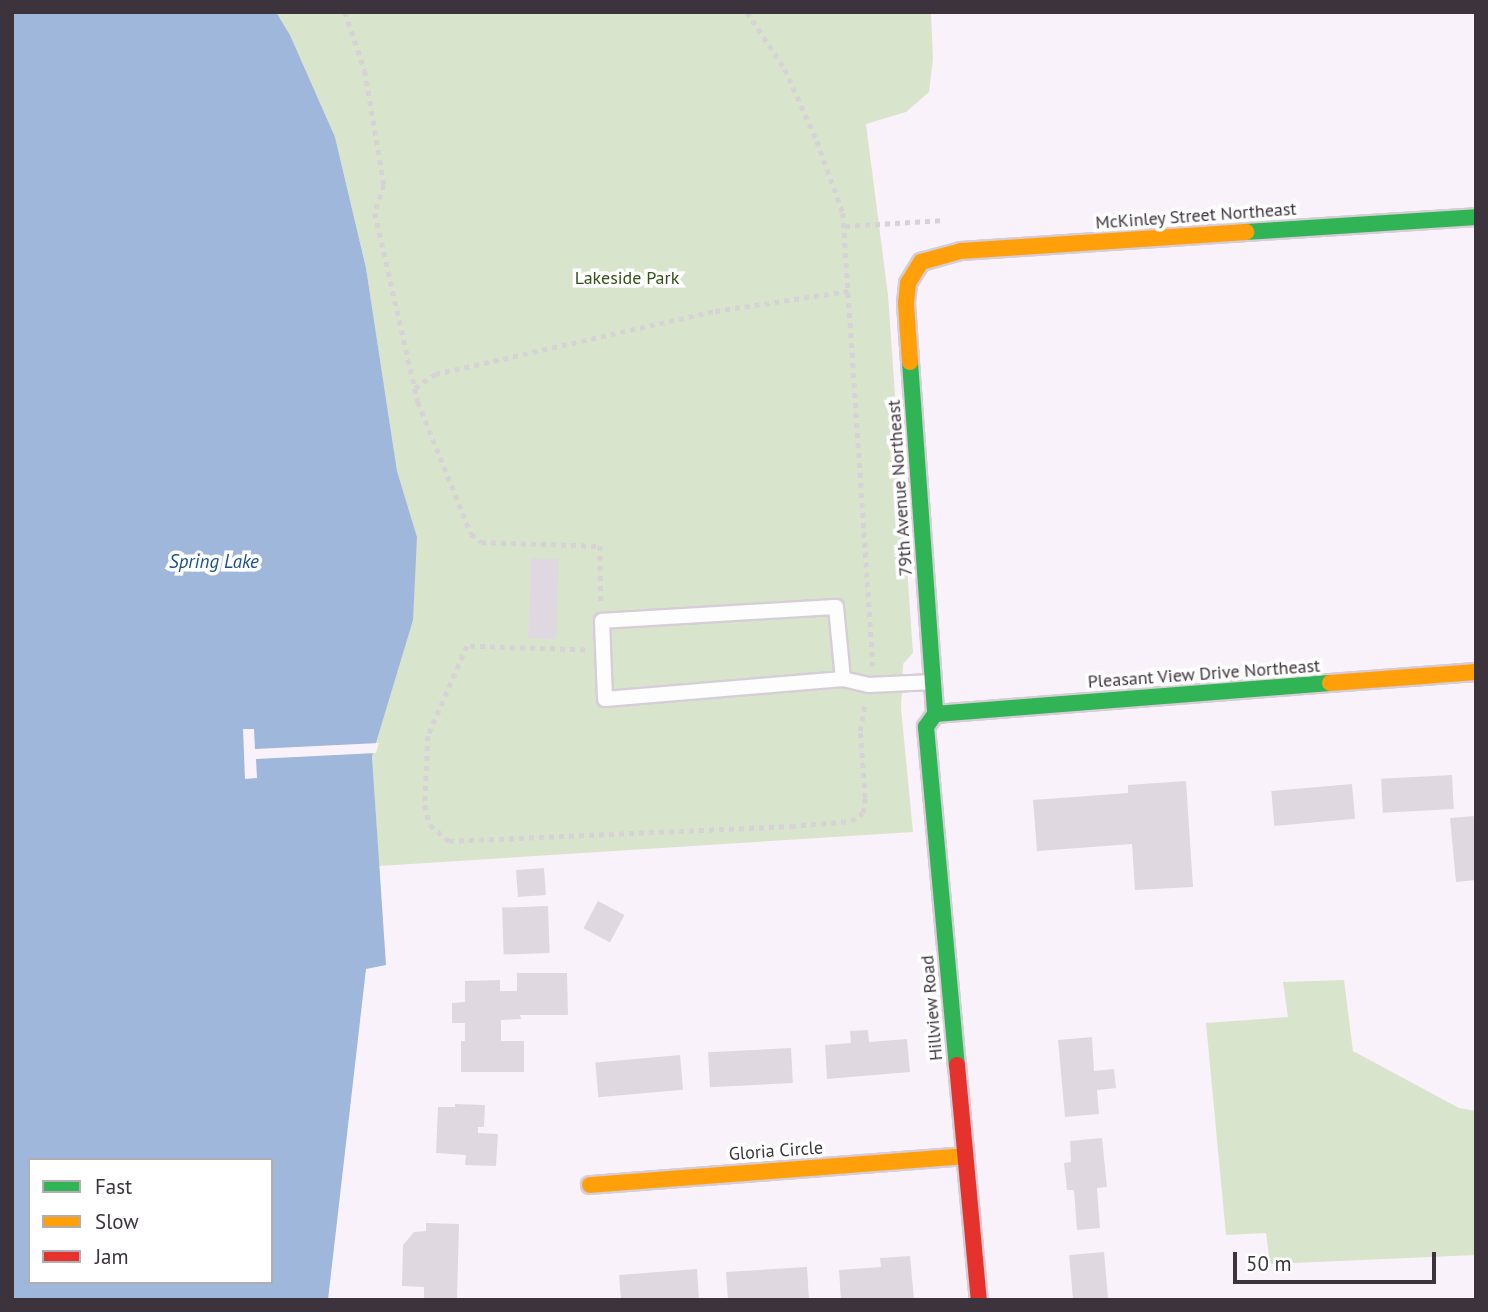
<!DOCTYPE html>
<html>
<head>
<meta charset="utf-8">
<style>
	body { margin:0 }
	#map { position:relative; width:1488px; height:1312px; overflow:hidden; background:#faf2fa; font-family:"PT Sans",sans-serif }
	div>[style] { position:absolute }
	.green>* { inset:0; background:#d9e4cc }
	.water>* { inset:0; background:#9eb7da }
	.pier>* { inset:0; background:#faf2fa }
	.building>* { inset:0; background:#e0d8e0; transform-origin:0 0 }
	.path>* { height:4.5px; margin-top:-2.25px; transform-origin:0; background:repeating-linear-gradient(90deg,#d6d2d6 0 5px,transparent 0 10px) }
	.roads { filter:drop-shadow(2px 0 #d6cdd6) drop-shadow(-2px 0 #d6cdd6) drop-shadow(0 2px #d6cdd6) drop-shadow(0 -2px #d6cdd6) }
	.lane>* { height:14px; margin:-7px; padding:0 7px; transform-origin:7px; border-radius:7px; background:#fefdfe }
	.fast>* { height:16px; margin:-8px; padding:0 8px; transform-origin:8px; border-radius:8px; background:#30b455 }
	.slow>* { height:16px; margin:-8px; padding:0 8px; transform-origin:8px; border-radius:8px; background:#ff9f0a }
	.jam>* { height:16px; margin:-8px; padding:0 8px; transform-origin:8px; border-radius:8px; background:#e5322d }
	span { translate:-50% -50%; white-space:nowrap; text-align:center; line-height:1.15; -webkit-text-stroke:7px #fff; paint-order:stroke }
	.street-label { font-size:18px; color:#3c333c }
	.park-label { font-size:18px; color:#344f17 }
	.water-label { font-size:19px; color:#195089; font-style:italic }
	.frame { position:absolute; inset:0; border:14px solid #3c333c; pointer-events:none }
	.legend { position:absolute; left:28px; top:1158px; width:245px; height:126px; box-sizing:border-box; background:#fff; border:2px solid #b1adb1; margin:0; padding:9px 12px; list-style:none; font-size:21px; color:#3c333c }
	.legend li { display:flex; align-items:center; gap:14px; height:35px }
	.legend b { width:35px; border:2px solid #b1adb1 }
	.scale { position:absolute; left:1233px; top:1252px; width:203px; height:32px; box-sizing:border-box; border:4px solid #3c333c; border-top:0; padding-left:9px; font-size:21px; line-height:24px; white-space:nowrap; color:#3c333c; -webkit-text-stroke:5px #fff; paint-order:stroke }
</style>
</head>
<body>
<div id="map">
	<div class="green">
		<div style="clip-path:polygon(276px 12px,935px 12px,931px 14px,933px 59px,929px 92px,906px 112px,866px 124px,888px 295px,913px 653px,903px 664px,901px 708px,913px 832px,379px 866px,372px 755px,417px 537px,397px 471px,366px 268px,335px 137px,290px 35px)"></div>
		<div style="clip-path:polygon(1344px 980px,1353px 1051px,1459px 1108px,1476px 1111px,1476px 1255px,1270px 1264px,1266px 1233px,1226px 1235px,1206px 1023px,1288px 1017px,1283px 982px)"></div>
	</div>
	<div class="water">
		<div style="clip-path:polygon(evenodd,12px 12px,276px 12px,290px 35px,335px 137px,366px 268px,397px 471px,417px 537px,413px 620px,372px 756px,386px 965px,366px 969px,328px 1300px,12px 1300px,12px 12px,30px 1160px,271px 1160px,271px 1282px,30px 1282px,30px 1160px)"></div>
	</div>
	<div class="pier">
		<div style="clip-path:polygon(243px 729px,254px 729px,255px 749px,379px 743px,376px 753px,256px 759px,257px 778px,245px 779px)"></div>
	</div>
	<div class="building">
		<div style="left:531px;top:558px;width:28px;height:80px;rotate:2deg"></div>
		<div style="left:1452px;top:775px;width:34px;height:71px;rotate:87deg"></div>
		<div style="clip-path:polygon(1186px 781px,1193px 887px,1135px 890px,1132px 844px,1037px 851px,1033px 800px,1128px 793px,1128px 785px)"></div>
		<div style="left:1352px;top:784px;width:35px;height:81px;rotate:85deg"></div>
		<div style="clip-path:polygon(1476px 816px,1476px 880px,1456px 882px,1450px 818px)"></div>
		<div style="left:544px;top:868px;width:27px;height:28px;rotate:86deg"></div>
		<div style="left:598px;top:901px;width:30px;height:31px;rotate:28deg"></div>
		<div style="left:548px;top:906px;width:47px;height:46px;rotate:88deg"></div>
		<div style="clip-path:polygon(517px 973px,567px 973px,568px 1015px,520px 1015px,521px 1019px,501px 1020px,501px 1041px,524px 1041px,524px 1072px,461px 1072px,461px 1041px,465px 1041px,465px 1023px,452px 1023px,452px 1003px,465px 1002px,465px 981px,500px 980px,500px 991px,517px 991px)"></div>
		<div style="clip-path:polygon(868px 1030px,869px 1042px,907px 1039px,910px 1072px,827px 1079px,825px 1045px,851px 1043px,850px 1031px)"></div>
		<div style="clip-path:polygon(1092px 1037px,1094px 1071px,1114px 1069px,1116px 1088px,1097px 1090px,1099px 1114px,1065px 1117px,1058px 1040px)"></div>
		<div style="left:791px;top:1048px;width:35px;height:83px;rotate:87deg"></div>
		<div style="left:680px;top:1055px;width:35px;height:85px;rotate:85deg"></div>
		<div style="clip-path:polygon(455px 1104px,485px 1105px,484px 1127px,478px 1127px,478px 1133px,498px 1134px,496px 1166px,465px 1165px,466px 1155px,436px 1153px,438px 1107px,455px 1107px)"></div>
		<div style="clip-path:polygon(1102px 1138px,1107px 1187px,1097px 1188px,1100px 1228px,1077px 1230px,1074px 1190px,1067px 1190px,1064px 1163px,1071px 1162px,1070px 1141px)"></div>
		<div style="clip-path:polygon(426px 1223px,459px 1224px,457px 1300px,424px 1300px,424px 1287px,402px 1286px,403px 1245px,414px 1232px,426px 1231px)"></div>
		<div style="left:1104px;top:1252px;width:48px;height:35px;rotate:85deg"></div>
		<div style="clip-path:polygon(910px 1256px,914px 1299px,841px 1300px,839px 1270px,881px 1267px,880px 1258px)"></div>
		<div style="clip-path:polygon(807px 1267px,809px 1300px,728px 1300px,726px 1272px)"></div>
		<div style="clip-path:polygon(697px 1269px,699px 1300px,621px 1300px,619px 1275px)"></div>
	</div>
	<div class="path">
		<div style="left:345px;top:12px;width:62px;rotate:71.3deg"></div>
		<div style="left:365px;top:71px;width:116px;rotate:80.5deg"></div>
		<div style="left:384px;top:185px;width:29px;rotate:108deg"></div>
		<div style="left:375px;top:213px;width:194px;rotate:77.2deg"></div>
		<div style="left:418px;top:402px;width:142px;rotate:68.1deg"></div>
		<div style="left:471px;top:534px;width:13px;rotate:39deg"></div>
		<div style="left:481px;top:542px;width:119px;rotate:1.9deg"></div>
		<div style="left:600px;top:546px;width:57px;rotate:89deg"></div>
		<div style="left:747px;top:12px;width:69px;rotate:56.3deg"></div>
		<div style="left:785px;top:69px;width:79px;rotate:66deg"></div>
		<div style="left:817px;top:141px;width:77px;rotate:70.1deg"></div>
		<div style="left:843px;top:213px;width:454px;rotate:86.2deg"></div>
		<div style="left:845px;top:226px;width:100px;rotate:-3.4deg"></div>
		<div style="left:415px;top:388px;width:24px;rotate:-35deg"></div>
		<div style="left:435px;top:374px;width:287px;rotate:-12.7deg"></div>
		<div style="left:715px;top:311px;width:135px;rotate:-8.5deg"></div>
		<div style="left:585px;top:650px;width:118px;rotate:-178.1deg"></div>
		<div style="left:467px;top:646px;width:98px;rotate:113.4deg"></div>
		<div style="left:428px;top:736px;width:69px;rotate:92.5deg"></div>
		<div style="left:425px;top:805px;width:21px;rotate:76deg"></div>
		<div style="left:430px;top:825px;width:25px;rotate:40deg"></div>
		<div style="left:449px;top:841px;width:342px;rotate:-2.5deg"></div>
		<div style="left:791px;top:826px;width:60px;rotate:-4.8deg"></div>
		<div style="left:851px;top:821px;width:14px;rotate:-34deg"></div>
		<div style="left:863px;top:813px;width:15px;rotate:-82deg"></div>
		<div style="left:865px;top:798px;width:67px;rotate:-94.3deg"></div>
		<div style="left:860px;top:731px;width:29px;rotate:-80deg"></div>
	</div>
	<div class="roads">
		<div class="lane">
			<div style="left:843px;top:679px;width:72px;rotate:-95.6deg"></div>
			<div style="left:836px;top:607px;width:234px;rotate:176.6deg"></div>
			<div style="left:602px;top:621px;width:78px;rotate:87.8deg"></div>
			<div style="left:605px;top:699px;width:239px;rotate:-4.8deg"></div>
			<div style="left:843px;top:679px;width:27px;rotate:13deg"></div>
			<div style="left:869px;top:685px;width:64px;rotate:-2.7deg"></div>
		</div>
		<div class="fast">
			<div style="left:1246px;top:232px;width:230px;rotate:-3.7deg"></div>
			<div style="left:910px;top:362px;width:353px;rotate:85.9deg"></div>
			<div style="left:935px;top:714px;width:16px;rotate:125deg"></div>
			<div style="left:926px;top:727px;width:339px;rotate:84.8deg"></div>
			<div style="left:935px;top:714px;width:396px;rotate:-4.5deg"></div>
		</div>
		<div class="slow">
			<div style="left:910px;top:362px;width:59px;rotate:-93.9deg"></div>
			<div style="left:906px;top:303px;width:20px;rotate:-84deg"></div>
			<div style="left:908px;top:283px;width:25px;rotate:-58deg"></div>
			<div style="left:921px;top:262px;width:41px;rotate:-15.4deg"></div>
			<div style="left:961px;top:251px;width:286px;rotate:-3.8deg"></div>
			<div style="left:1330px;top:683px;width:146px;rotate:-4.3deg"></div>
			<div style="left:590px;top:1185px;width:376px;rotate:-4.4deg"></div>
		</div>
		<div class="jam">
			<div style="left:957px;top:1065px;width:236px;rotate:84.7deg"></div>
		</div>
	</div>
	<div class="street-label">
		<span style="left:1196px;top:216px;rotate:-4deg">McKinley Street Northeast</span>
		<span style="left:900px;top:488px;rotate:-94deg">79th Avenue Northeast</span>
		<span style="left:1204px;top:674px;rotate:-4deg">Pleasant View Drive Northeast</span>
		<span style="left:932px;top:1008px;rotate:-95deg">Hillview Road</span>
		<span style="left:776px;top:1151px;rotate:-4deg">Gloria Circle</span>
	</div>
	<div class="park-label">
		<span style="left:627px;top:278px">Lakeside Park</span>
	</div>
	<div class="water-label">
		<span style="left:214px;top:562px">Spring Lake</span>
	</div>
	<div class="frame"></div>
	<ul class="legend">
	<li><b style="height:9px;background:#30b455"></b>Fast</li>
	<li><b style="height:9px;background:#ff9f0a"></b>Slow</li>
	<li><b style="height:9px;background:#e5322d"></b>Jam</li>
	</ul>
	<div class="scale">50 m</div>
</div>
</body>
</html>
